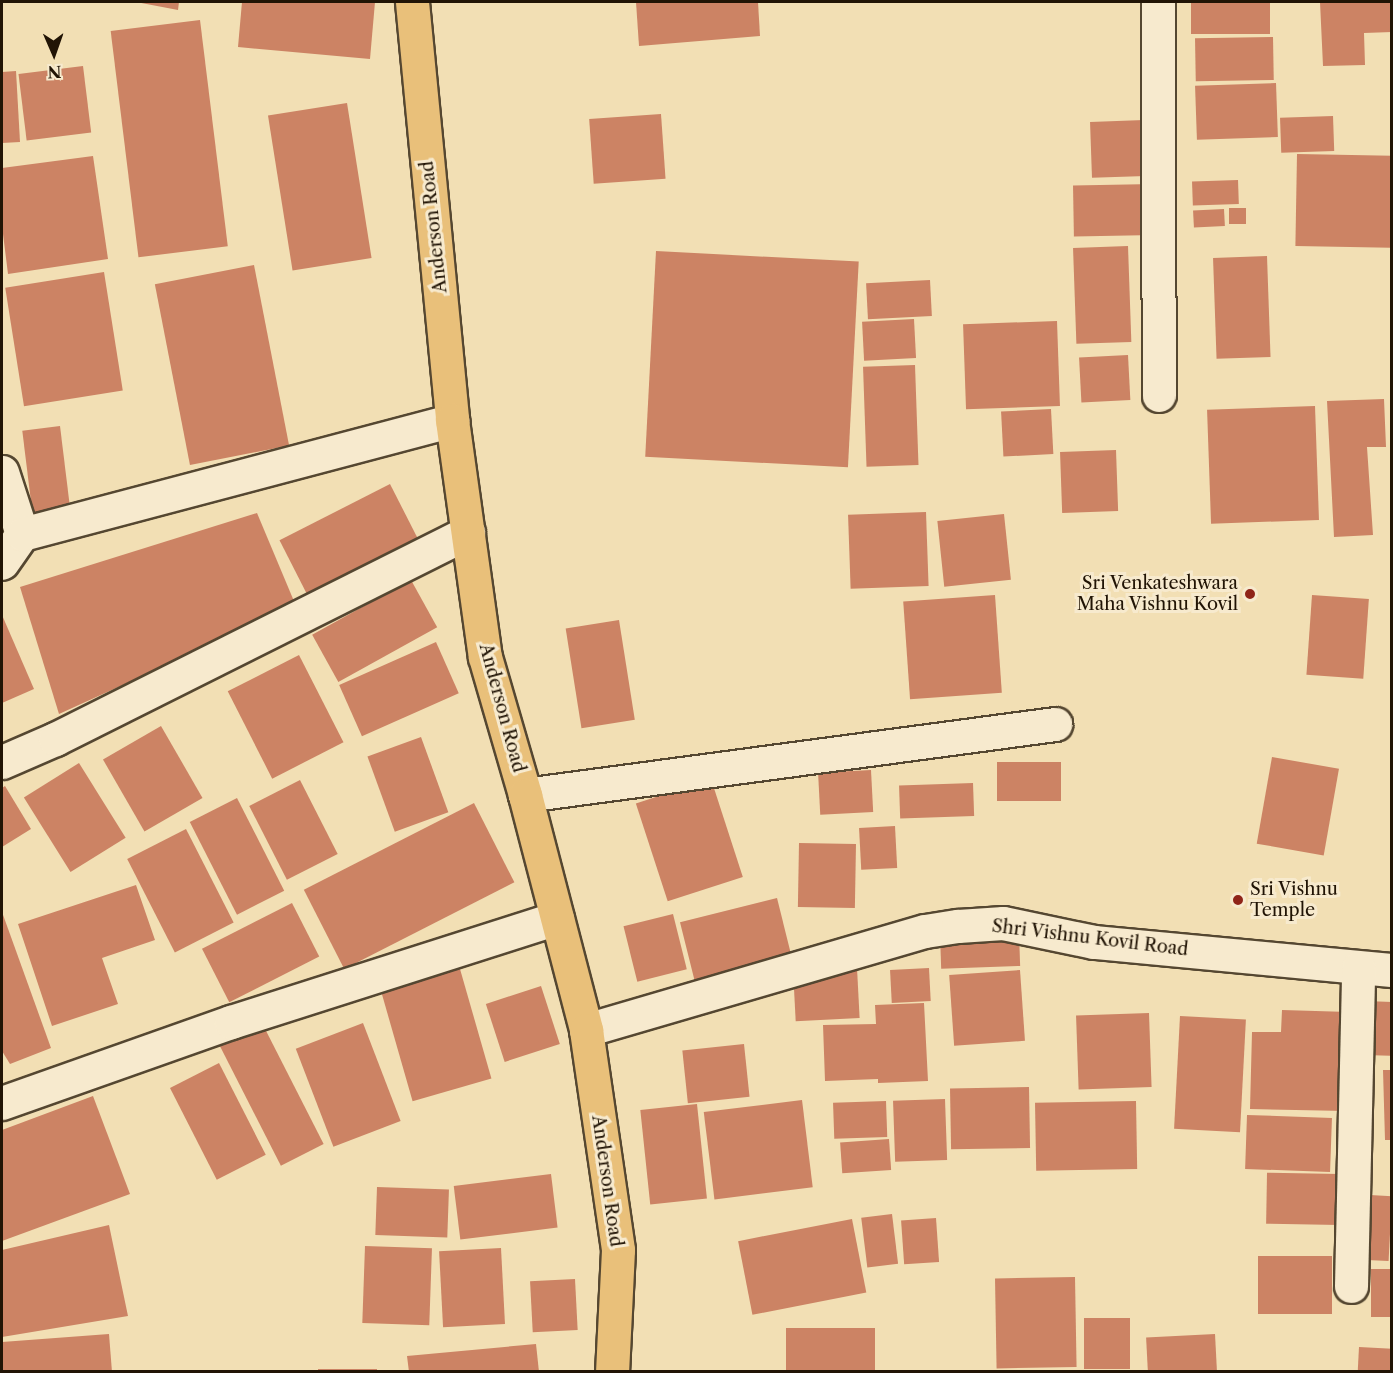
<!DOCTYPE html>
<html>
<head>
<meta charset="utf-8">
<style>
	body { margin:0 }
	#map { position:relative; width:1393px; height:1373px; overflow:hidden; background:#f2dfb4; font-family:"Libre Caslon Text",serif }
	div>[style] { position:absolute }
	.building>* { inset:0; background:#cc8364; transform-origin:0 0 }
	.roads { filter:drop-shadow(2px 0 #554731) drop-shadow(-2px 0 #554731) drop-shadow(0 2px #554731) drop-shadow(0 -2px #554731) }
	.minor>* { height:33px; margin:-16.5px; padding:0 16.5px; transform-origin:16.5px; border-radius:16.5px; background:#f7eace }
	.major>* { height:33px; margin:-16.5px; padding:0 16.5px; transform-origin:16.5px; border-radius:16.5px; background:#e9c07a }
	.dots>* { width:16px; height:16px; translate:-50% -50%; box-sizing:border-box; border:3px solid #f7eace; border-radius:50% }
	span { translate:-50% -50%; white-space:nowrap; text-align:center; line-height:1.15; -webkit-text-stroke:6px #f7eace; paint-order:stroke }
	.street-label { font-size:18px; color:#211405 }
	.poi-label { font-size:18px; color:#211405 }
	.right { translate:-100% -50%; text-align:right }
	.left { translate:0 -50%; text-align:left }
	.frame { position:absolute; inset:0; border:3px solid #211405; pointer-events:none }
	.north { position:absolute; left:24px; top:24px; width:60px; height:60px; -webkit-text-stroke:4px #f7eace; paint-order:stroke; rotate:178deg; font-size:16px; font-weight:700; line-height:24px; text-align:center; color:#211405 }
	.north::after { content:''; display:block; margin:auto; width:21px; height:27px; background:#211405; clip-path:polygon(50% 0,100% 100%,50% 72%,0 100%) }
</style>
</head>
<body>
<div id="map">
	<div class="building">
		<div style="clip-path:polygon(136px 2px,179px 2px,178px 10px)"></div>
		<div style="clip-path:polygon(242px 2px,375px 2px,370px 59px,238px 47px)"></div>
		<div style="clip-path:polygon(636px 2px,758px 2px,760px 36px,639px 46px)"></div>
		<div style="left:1191px;top:2px;width:79px;height:32px"></div>
		<div style="clip-path:polygon(1320px 2px,1392px 2px,1392px 32px,1364px 33px,1365px 65px,1323px 66px)"></div>
		<div style="left:200px;top:20px;width:228px;height:90px;rotate:83deg"></div>
		<div style="left:1273px;top:37px;width:43px;height:78px;rotate:89deg"></div>
		<div style="left:83px;top:66px;width:67px;height:65px;rotate:83deg"></div>
		<div style="clip-path:polygon(16px 71px,20px 142px,2px 143px,2px 72px)"></div>
		<div style="left:1276px;top:83px;width:54px;height:81px;rotate:88deg"></div>
		<div style="left:347px;top:103px;width:157px;height:80px;rotate:81deg"></div>
		<div style="left:661px;top:114px;width:65px;height:72px;rotate:86deg"></div>
		<div style="left:1333px;top:116px;width:35px;height:53px;rotate:88deg"></div>
		<div style="left:1144px;top:120px;width:56px;height:54px;rotate:88deg"></div>
		<div style="left:1297px;top:154px;width:95px;height:92px;rotate:1deg"></div>
		<div style="clip-path:polygon(93px 156px,108px 259px,8px 274px,2px 226px,2px 168px)"></div>
		<div style="left:1238px;top:180px;width:24px;height:46px;rotate:88deg"></div>
		<div style="left:1154px;top:184px;width:51px;height:81px;rotate:89deg"></div>
		<div style="left:1229px;top:208px;width:17px;height:16px"></div>
		<div style="left:1224px;top:209px;width:17px;height:31px;rotate:87deg"></div>
		<div style="left:1128px;top:246px;width:96px;height:55px;rotate:88deg"></div>
		<div style="left:656px;top:251px;width:203px;height:206px;rotate:3deg"></div>
		<div style="left:1267px;top:256px;width:101px;height:54px;rotate:88deg"></div>
		<div style="left:254px;top:265px;width:184px;height:101px;rotate:79deg"></div>
		<div style="left:104px;top:272px;width:120px;height:100px;rotate:81deg"></div>
		<div style="left:930px;top:280px;width:36px;height:64px;rotate:87deg"></div>
		<div style="left:914px;top:319px;width:39px;height:52px;rotate:87deg"></div>
		<div style="left:1057px;top:321px;width:85px;height:94px;rotate:88deg"></div>
		<div style="left:1128px;top:355px;width:45px;height:49px;rotate:87deg"></div>
		<div style="left:915px;top:365px;width:100px;height:52px;rotate:88deg"></div>
		<div style="clip-path:polygon(1384px 399px,1386px 447px,1367px 447px,1373px 535px,1334px 537px,1327px 401px)"></div>
		<div style="left:1315px;top:406px;width:114px;height:108px;rotate:88deg"></div>
		<div style="left:1051px;top:409px;width:45px;height:50px;rotate:87deg"></div>
		<div style="left:60px;top:426px;width:83px;height:38px;rotate:83deg"></div>
		<div style="left:1116px;top:450px;width:61px;height:56px;rotate:88deg"></div>
		<div style="left:390px;top:484px;width:67px;height:124px;rotate:63deg"></div>
		<div style="left:926px;top:512px;width:74px;height:78px;rotate:88deg"></div>
		<div style="clip-path:polygon(257px 513px,296px 606px,59px 714px,20px 587px)"></div>
		<div style="left:1004px;top:514px;width:66px;height:67px;rotate:84deg"></div>
		<div style="left:411px;top:580px;width:54px;height:113px;rotate:61deg"></div>
		<div style="left:995px;top:595px;width:98px;height:92px;rotate:86deg"></div>
		<div style="left:1312px;top:595px;width:57px;height:80px;rotate:4deg"></div>
		<div style="clip-path:polygon(2px 615px,34px 689px,2px 703px)"></div>
		<div style="left:619px;top:620px;width:101px;height:54px;rotate:81deg"></div>
		<div style="left:436px;top:642px;width:56px;height:106px;rotate:66deg"></div>
		<div style="left:299px;top:655px;width:98px;height:80px;rotate:63deg"></div>
		<div style="left:161px;top:726px;width:83px;height:67px;rotate:60deg"></div>
		<div style="left:421px;top:737px;width:80px;height:57px;rotate:70deg"></div>
		<div style="left:1272px;top:757px;width:68px;height:88px;rotate:10deg"></div>
		<div style="left:1061px;top:762px;width:39px;height:64px;rotate:90deg"></div>
		<div style="left:79px;top:763px;width:88px;height:65px;rotate:58deg"></div>
		<div style="left:871px;top:770px;width:42px;height:53px;rotate:87deg"></div>
		<div style="left:711px;top:779px;width:103px;height:79px;rotate:72deg"></div>
		<div style="left:300px;top:780px;width:83px;height:57px;rotate:63deg"></div>
		<div style="left:973px;top:783px;width:33px;height:74px;rotate:88deg"></div>
		<div style="clip-path:polygon(5px 786px,31px 829px,2px 847px,2px 788px)"></div>
		<div style="left:237px;top:798px;width:104px;height:53px;rotate:63deg"></div>
		<div style="left:474px;top:803px;width:89px;height:191px;rotate:63deg"></div>
		<div style="left:895px;top:826px;width:42px;height:36px;rotate:87deg"></div>
		<div style="left:186px;top:829px;width:105px;height:66px;rotate:63deg"></div>
		<div style="left:799px;top:843px;width:57px;height:64px;rotate:1deg"></div>
		<div style="clip-path:polygon(136px 885px,155px 940px,102px 958px,118px 1004px,52px 1026px,18px 924px)"></div>
		<div style="left:777px;top:898px;width:62px;height:100px;rotate:76deg"></div>
		<div style="left:292px;top:903px;width:60px;height:101px;rotate:63deg"></div>
		<div style="clip-path:polygon(2px 912px,51px 1048px,10px 1064px,2px 1051px)"></div>
		<div style="left:673px;top:914px;width:57px;height:51px;rotate:76deg"></div>
		<div style="left:1019px;top:933px;width:33px;height:79px;rotate:88deg"></div>
		<div style="left:857px;top:968px;width:50px;height:64px;rotate:87deg"></div>
		<div style="left:929px;top:968px;width:33px;height:39px;rotate:87deg"></div>
		<div style="left:460px;top:969px;width:114px;height:82px;rotate:74deg"></div>
		<div style="left:1020px;top:970px;width:71px;height:71px;rotate:86deg"></div>
		<div style="left:541px;top:986px;width:61px;height:58px;rotate:72deg"></div>
		<div style="left:1366px;top:1001px;width:26px;height:54px;rotate:2deg"></div>
		<div style="clip-path:polygon(924px 1003px,928px 1081px,878px 1083px,878px 1079px,825px 1081px,823px 1025px,876px 1024px,875px 1005px)"></div>
		<div style="clip-path:polygon(1282px 1010px,1349px 1012px,1346px 1111px,1250px 1109px,1252px 1032px,1281px 1032px)"></div>
		<div style="left:1149px;top:1013px;width:74px;height:73px;rotate:88deg"></div>
		<div style="left:1180px;top:1016px;width:66px;height:113px;rotate:3deg"></div>
		<div style="left:261px;top:1021px;width:138px;height:48px;rotate:63deg"></div>
		<div style="left:363px;top:1023px;width:105px;height:72px;rotate:69deg"></div>
		<div style="left:744px;top:1044px;width:53px;height:62px;rotate:84deg"></div>
		<div style="left:219px;top:1063px;width:103px;height:55px;rotate:63deg"></div>
		<div style="clip-path:polygon(1383px 1070px,1392px 1070px,1392px 1140px,1385px 1140px)"></div>
		<div style="left:1029px;top:1087px;width:61px;height:79px;rotate:89deg"></div>
		<div style="clip-path:polygon(93px 1096px,130px 1194px,2px 1241px,2px 1130px)"></div>
		<div style="left:945px;top:1099px;width:61px;height:52px;rotate:88deg"></div>
		<div style="left:802px;top:1100px;width:88px;height:99px;rotate:83deg"></div>
		<div style="left:886px;top:1101px;width:36px;height:53px;rotate:88deg"></div>
		<div style="left:1136px;top:1101px;width:68px;height:101px;rotate:89deg"></div>
		<div style="left:697px;top:1104px;width:95px;height:57px;rotate:84deg"></div>
		<div style="left:1247px;top:1115px;width:85px;height:54px;rotate:2deg"></div>
		<div style="left:889px;top:1139px;width:31px;height:49px;rotate:86deg"></div>
		<div style="left:551px;top:1174px;width:54px;height:98px;rotate:83deg"></div>
		<div style="left:1340px;top:1174px;width:51px;height:73px;rotate:91deg"></div>
		<div style="left:377px;top:1187px;width:72px;height:48px;rotate:2deg"></div>
		<div style="left:1370px;top:1195px;width:22px;height:65px;rotate:3deg"></div>
		<div style="left:892px;top:1214px;width:50px;height:31px;rotate:83deg"></div>
		<div style="left:936px;top:1218px;width:44px;height:35px;rotate:86deg"></div>
		<div style="left:852px;top:1219px;width:75px;height:116px;rotate:79deg"></div>
		<div style="clip-path:polygon(109px 1225px,128px 1316px,2px 1337px,2px 1250px)"></div>
		<div style="left:365px;top:1246px;width:67px;height:77px;rotate:2deg"></div>
		<div style="left:501px;top:1248px;width:76px;height:62px;rotate:87deg"></div>
		<div style="left:1332px;top:1256px;width:58px;height:74px;rotate:90deg"></div>
		<div style="left:1371px;top:1269px;width:21px;height:48px"></div>
		<div style="left:1075px;top:1277px;width:90px;height:80px;rotate:89deg"></div>
		<div style="left:575px;top:1279px;width:51px;height:45px;rotate:87deg"></div>
		<div style="left:1130px;top:1318px;width:51px;height:46px;rotate:90deg"></div>
		<div style="left:786px;top:1328px;width:89px;height:44px"></div>
		<div style="clip-path:polygon(109px 1334px,112px 1372px,2px 1372px,2px 1342px)"></div>
		<div style="left:1215px;top:1334px;width:38px;height:69px;rotate:87deg"></div>
		<div style="clip-path:polygon(536px 1344px,539px 1372px,409px 1372px,407px 1356px)"></div>
		<div style="left:1359px;top:1347px;width:33px;height:25px;rotate:3deg"></div>
		<div style="left:318px;top:1369px;width:59px;height:3px"></div>
	</div>
	<div class="roads">
		<div class="minor">
			<div style="left:1158px;top:2px;width:393px;rotate:89.9deg"></div>
			<div style="left:2px;top:472px;width:65px;rotate:72.1deg"></div>
			<div style="left:22px;top:534px;width:35px;rotate:125deg"></div>
			<div style="left:22px;top:534px;width:445px;rotate:-14.8deg"></div>
			<div style="left:2px;top:762px;width:58px;rotate:-23.5deg"></div>
			<div style="left:55px;top:739px;width:462px;rotate:-26.6deg"></div>
			<div style="left:525px;top:795px;width:535px;rotate:-7.63deg"></div>
			<div style="left:586px;top:1030px;width:353px;rotate:-16.3deg"></div>
			<div style="left:925px;top:931px;width:33px;rotate:-9deg"></div>
			<div style="left:958px;top:926px;width:45px;rotate:-3.8deg"></div>
			<div style="left:1003px;top:923px;width:93px;rotate:11.8deg"></div>
			<div style="left:1094px;top:942px;width:299px;rotate:5.4deg"></div>
			<div style="left:2px;top:1103px;width:243px;rotate:-19.5deg"></div>
			<div style="left:231px;top:1022px;width:342px;rotate:-17.7deg"></div>
			<div style="left:1351px;top:1286px;width:318px;rotate:-88.7deg"></div>
		</div>
		<div class="major">
			<div style="left:412px;top:2px;width:420px;rotate:84.5deg"></div>
			<div style="left:452px;top:420px;width:239px;rotate:82.1deg"></div>
			<div style="left:485px;top:657px;width:144px;rotate:73.8deg"></div>
			<div style="left:525px;top:795px;width:243px;rotate:75.4deg"></div>
			<div style="left:586px;top:1030px;width:222px;rotate:81.7deg"></div>
			<div style="left:618px;top:1250px;width:122px;rotate:92.8deg"></div>
		</div>
	</div>
	<div class="dots">
		<div style="left:1250px;top:594px;background:#8f2418"></div>
		<div style="left:1238px;top:900px;background:#8f2418"></div>
	</div>
	<div class="street-label">
		<span style="left:434px;top:227px;rotate:-96deg">Anderson Road</span>
		<span style="left:502px;top:708px;rotate:75deg">Anderson Road</span>
		<span style="left:1090px;top:938px;rotate:7deg">Shri Vishnu Kovil Road</span>
		<span style="left:607px;top:1181px;rotate:82deg">Anderson Road</span>
	</div>
	<div class="poi-label">
		<span class="right" style="left:1238px;top:594px">Sri Venkateshwara<br>Maha Vishnu Kovil</span>
		<span class="left" style="left:1250px;top:900px">Sri Vishnu<br>Temple</span>
	</div>
	<div class="frame"></div>
	<div class="north">N</div>
</div>
</body>
</html>
